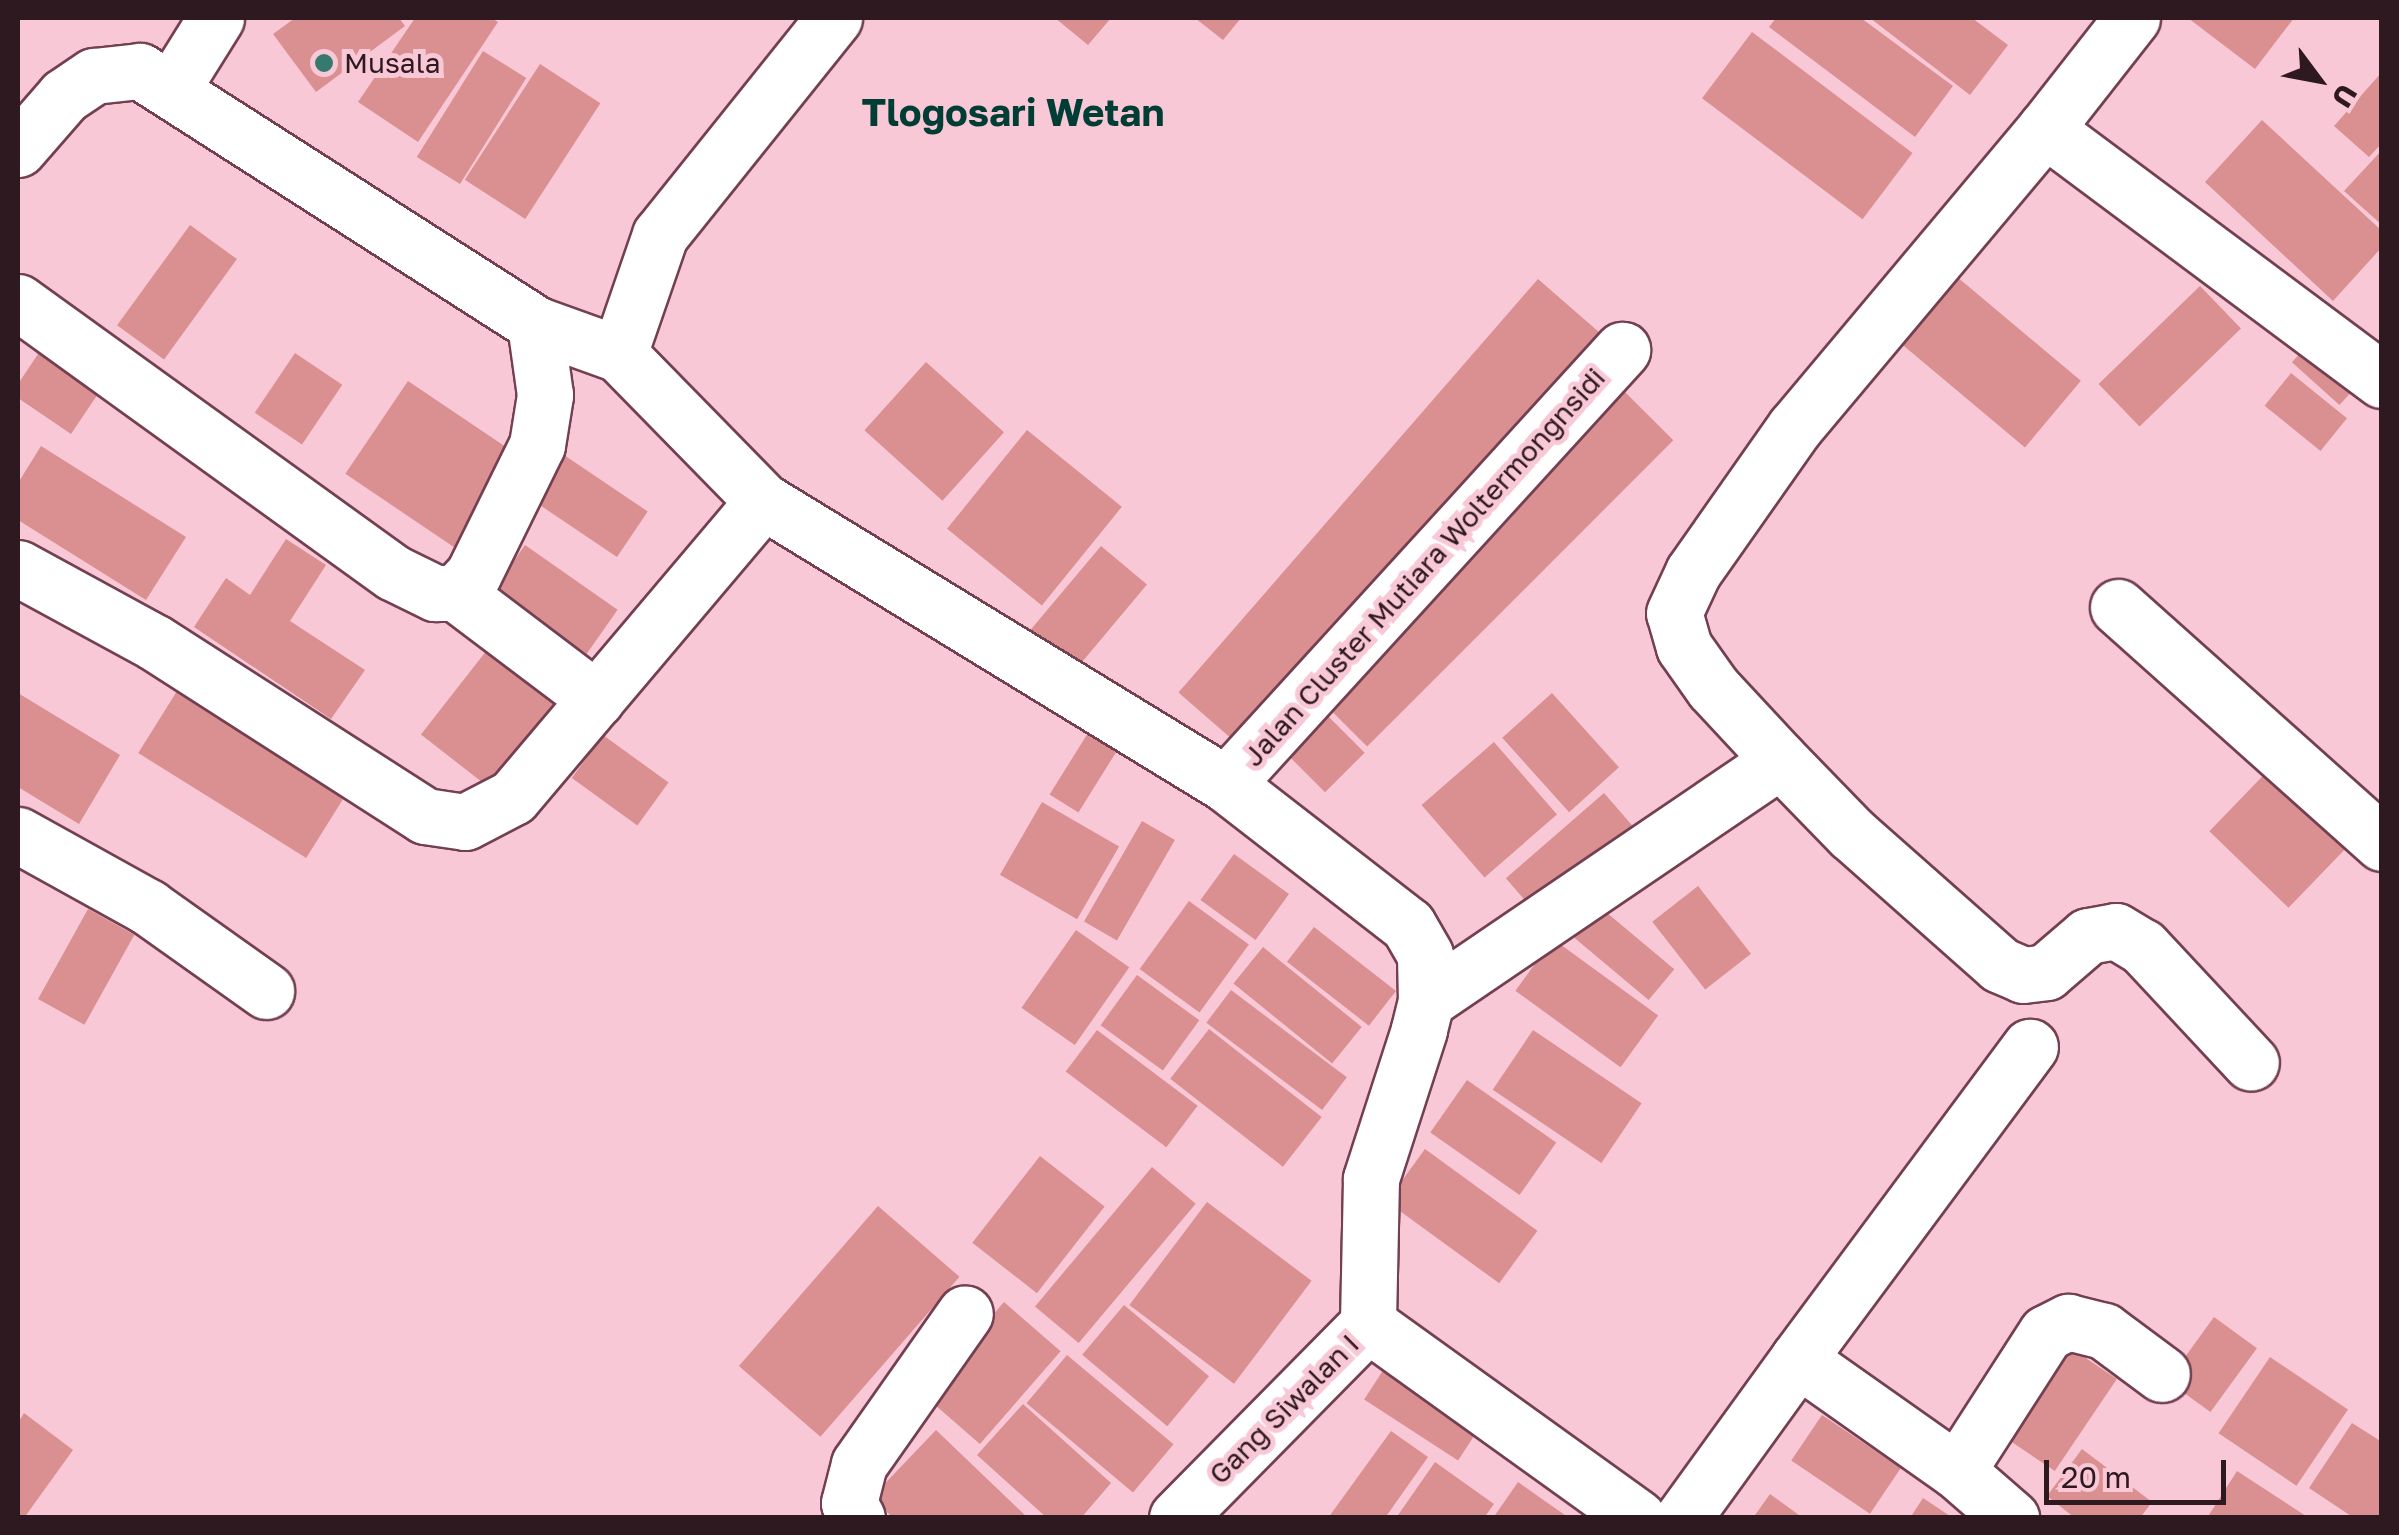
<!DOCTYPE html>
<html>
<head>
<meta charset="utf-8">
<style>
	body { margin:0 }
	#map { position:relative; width:2399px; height:1535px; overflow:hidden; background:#f9c8d7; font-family:"Golos Text",sans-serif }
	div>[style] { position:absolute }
	.building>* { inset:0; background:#da8f90; transform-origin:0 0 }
	.roads { filter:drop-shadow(2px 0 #734052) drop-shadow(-2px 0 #734052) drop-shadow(0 2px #734052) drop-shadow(0 -2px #734052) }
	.minor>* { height:55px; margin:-27.5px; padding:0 27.5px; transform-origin:27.5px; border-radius:27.5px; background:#fff }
	.dots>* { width:28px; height:28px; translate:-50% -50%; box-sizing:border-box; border:5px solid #f9c8d7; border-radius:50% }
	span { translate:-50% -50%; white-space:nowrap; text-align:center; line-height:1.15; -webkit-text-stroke:10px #f9c8d7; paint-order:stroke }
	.poi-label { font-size:28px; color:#2f1920 }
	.left { translate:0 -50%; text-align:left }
	.street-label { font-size:28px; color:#2f1920 }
	.district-label { font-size:38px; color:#003e35; font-weight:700 }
	.frame { position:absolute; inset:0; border:20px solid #2f1920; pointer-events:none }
	.north { position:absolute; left:2269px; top:30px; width:100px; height:100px; -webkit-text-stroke:8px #f9c8d7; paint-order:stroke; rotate:122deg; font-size:28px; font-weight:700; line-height:40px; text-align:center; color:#2f1920 }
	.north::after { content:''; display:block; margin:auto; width:35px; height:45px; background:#2f1920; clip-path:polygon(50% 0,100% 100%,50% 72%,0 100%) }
	.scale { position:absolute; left:2044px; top:1460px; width:182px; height:45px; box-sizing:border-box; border:5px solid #2f1920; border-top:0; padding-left:12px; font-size:30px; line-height:35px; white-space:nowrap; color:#2f1920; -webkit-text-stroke:8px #f9c8d7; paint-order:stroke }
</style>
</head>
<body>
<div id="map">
	<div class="building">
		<div style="clip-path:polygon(295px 18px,399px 18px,405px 26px,316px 92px,273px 34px)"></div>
		<div style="clip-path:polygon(415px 18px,491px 18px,498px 22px,418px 142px,358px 102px)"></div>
		<div style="clip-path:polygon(1055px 18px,1111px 18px,1088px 45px)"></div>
		<div style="clip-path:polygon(1195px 18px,1241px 18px,1223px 40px)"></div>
		<div style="clip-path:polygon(1776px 18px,1861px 18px,1953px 86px,1915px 137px,1769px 27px)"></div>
		<div style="clip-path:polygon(1870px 18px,1972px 18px,2008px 45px,1970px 95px)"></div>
		<div style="clip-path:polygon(2188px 18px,2294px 18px,2255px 69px)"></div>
		<div style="left:1752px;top:32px;width:201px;height:83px;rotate:37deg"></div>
		<div style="left:483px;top:51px;width:51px;height:125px;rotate:32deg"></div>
		<div style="left:540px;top:64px;width:72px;height:138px;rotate:33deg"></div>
		<div style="clip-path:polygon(2382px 72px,2382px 143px,2369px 157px,2334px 126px)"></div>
		<div style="clip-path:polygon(2262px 120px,2382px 231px,2382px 247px,2333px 301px,2205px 182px)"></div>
		<div style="clip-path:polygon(2382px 150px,2382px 225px,2344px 191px)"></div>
		<div style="left:190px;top:225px;width:58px;height:124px;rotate:36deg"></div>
		<div style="left:1956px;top:276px;width:163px;height:87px;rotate:40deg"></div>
		<div style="left:1538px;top:279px;width:81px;height:548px;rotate:41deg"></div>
		<div style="left:2200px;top:286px;width:59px;height:141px;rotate:46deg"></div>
		<div style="clip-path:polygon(48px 339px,108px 379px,71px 434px,18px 398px,18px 384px)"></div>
		<div style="left:2312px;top:340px;width:64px;height:30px;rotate:42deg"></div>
		<div style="left:295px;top:353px;width:57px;height:72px;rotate:34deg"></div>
		<div style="left:926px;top:362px;width:105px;height:92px;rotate:42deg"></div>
		<div style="left:2291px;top:373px;width:72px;height:42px;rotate:39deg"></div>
		<div style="left:408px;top:381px;width:133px;height:112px;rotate:34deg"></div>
		<div style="left:1621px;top:388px;width:74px;height:433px;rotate:45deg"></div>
		<div style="left:1027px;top:430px;width:122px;height:127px;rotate:39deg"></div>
		<div style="clip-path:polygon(41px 446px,186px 537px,146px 600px,18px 520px,18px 483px)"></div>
		<div style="left:564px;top:455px;width:101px;height:55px;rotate:34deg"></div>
		<div style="clip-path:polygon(286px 539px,326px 565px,290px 621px,365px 670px,331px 719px,194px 627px,226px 578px,250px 595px)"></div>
		<div style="left:525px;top:545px;width:113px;height:54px;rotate:35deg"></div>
		<div style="left:1101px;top:546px;width:60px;height:116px;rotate:40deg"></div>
		<div style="left:501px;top:632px;width:90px;height:130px;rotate:38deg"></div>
		<div style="left:187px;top:675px;width:198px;height:92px;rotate:32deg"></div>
		<div style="clip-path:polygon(18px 693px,120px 755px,79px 824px,18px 787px)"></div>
		<div style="left:1552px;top:693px;width:100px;height:67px;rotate:48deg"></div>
		<div style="left:1318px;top:706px;width:66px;height:56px;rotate:45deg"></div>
		<div style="left:1093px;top:725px;width:34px;height:82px;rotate:32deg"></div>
		<div style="left:603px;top:735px;width:81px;height:53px;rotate:36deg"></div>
		<div style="left:1494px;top:742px;width:96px;height:96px;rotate:49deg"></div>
		<div style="left:2283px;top:755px;width:110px;height:106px;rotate:44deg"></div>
		<div style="left:1604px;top:793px;width:50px;height:130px;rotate:49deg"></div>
		<div style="left:1042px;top:802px;width:89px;height:84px;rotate:30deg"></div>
		<div style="left:1142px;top:821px;width:38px;height:116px;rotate:30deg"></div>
		<div style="left:1234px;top:854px;width:68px;height:57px;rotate:36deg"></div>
		<div style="left:1698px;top:886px;width:86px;height:58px;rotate:52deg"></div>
		<div style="left:1189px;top:901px;width:74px;height:84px;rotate:36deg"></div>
		<div style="left:1600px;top:907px;width:97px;height:40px;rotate:40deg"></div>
		<div style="left:88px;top:909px;width:53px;height:103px;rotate:29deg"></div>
		<div style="left:1314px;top:927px;width:104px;height:44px;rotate:38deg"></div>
		<div style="left:1076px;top:930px;width:65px;height:95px;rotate:35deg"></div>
		<div style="left:1553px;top:939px;width:130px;height:64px;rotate:36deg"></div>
		<div style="left:1263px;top:947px;width:127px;height:47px;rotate:39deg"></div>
		<div style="left:1137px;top:975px;width:77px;height:62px;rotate:36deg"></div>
		<div style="left:1231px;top:990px;width:145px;height:41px;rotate:37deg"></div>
		<div style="left:1209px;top:1029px;width:143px;height:63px;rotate:38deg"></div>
		<div style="left:1097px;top:1030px;width:126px;height:52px;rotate:37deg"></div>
		<div style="left:1533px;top:1030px;width:131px;height:72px;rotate:34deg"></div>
		<div style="left:1467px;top:1080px;width:109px;height:64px;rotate:35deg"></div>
		<div style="left:1425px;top:1149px;width:139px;height:65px;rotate:36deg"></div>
		<div style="left:1040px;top:1156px;width:82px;height:110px;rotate:38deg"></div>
		<div style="left:1152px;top:1167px;width:57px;height:182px;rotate:40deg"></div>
		<div style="left:1207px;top:1202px;width:131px;height:129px;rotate:37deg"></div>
		<div style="left:878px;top:1206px;width:108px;height:212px;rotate:41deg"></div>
		<div style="left:1004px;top:1302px;width:75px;height:123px;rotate:41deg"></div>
		<div style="left:1124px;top:1305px;width:111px;height:65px;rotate:40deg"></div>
		<div style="left:2214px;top:1317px;width:53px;height:79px;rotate:36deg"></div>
		<div style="left:2053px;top:1336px;width:77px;height:111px;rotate:34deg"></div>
		<div style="left:1067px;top:1355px;width:139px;height:63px;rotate:40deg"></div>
		<div style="left:1393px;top:1355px;width:112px;height:53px;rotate:33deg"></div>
		<div style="left:2270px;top:1357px;width:94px;height:92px;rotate:34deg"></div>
		<div style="clip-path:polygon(1023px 1404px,1111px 1483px,1081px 1518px,1047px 1518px,977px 1455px)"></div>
		<div style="clip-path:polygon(24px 1413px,73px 1450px,24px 1518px,18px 1518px,18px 1423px)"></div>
		<div style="left:1822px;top:1415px;width:95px;height:55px;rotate:34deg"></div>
		<div style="clip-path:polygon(2352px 1423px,2382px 1442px,2382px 1518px,2354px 1518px,2309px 1488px)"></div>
		<div style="clip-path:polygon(936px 1430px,1028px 1518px,893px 1518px,872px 1497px)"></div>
		<div style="clip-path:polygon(1391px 1431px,1428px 1457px,1385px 1518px,1328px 1518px)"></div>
		<div style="clip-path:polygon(2082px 1449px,2152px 1502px,2140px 1518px,2075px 1518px,2047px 1496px)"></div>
		<div style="clip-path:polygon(1435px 1462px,1494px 1504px,1484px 1518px,1396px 1518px)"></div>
		<div style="clip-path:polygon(2237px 1471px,2309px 1518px,2207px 1518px)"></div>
		<div style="clip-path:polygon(1518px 1482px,1569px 1518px,1493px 1518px)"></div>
		<div style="clip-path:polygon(1770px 1494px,1803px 1518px,1753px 1518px)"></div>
		<div style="clip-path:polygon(1923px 1498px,1953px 1518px,1910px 1518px)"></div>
	</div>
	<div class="roads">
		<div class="minor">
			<div style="left:834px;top:18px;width:278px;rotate:128.7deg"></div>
			<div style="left:660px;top:235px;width:126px;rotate:109deg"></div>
			<div style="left:619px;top:354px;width:206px;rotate:45.6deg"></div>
			<div style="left:763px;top:501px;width:543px;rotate:31.43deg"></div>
			<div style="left:1226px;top:784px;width:230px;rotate:37.8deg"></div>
			<div style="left:1408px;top:925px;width:34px;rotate:60deg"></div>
			<div style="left:1425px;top:955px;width:46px;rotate:88.8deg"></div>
			<div style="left:1426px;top:1001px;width:30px;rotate:104deg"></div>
			<div style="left:1419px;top:1030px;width:157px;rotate:107.9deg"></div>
			<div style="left:1371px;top:1179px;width:145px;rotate:91.2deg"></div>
			<div style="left:1368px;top:1324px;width:272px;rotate:134.6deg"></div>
			<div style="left:171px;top:90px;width:85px;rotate:-58deg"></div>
			<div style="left:2045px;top:129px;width:420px;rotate:36.7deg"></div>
			<div style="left:18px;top:149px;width:70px;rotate:-49deg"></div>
			<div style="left:64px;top:96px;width:36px;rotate:-34deg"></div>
			<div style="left:94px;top:76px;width:46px;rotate:-6.2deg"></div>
			<div style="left:140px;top:71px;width:469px;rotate:32.6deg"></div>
			<div style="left:535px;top:324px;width:89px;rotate:19.7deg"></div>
			<div style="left:18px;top:302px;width:463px;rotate:35.8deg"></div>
			<div style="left:394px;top:573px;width:46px;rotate:26deg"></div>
			<div style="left:435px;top:593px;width:21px"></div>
			<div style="left:456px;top:593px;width:25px;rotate:-47deg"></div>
			<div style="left:473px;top:575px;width:145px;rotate:-63.8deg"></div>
			<div style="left:537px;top:445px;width:51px;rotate:-80.9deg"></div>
			<div style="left:545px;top:395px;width:72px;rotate:-98deg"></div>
			<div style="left:18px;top:568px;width:155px;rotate:28.6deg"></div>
			<div style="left:154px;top:642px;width:322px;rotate:32.7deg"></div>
			<div style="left:425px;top:816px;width:40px;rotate:8.5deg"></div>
			<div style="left:465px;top:822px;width:54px;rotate:-27.5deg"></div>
			<div style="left:513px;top:797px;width:387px;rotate:-49.8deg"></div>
			<div style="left:456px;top:593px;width:176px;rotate:37.1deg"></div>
			<div style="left:2118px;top:607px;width:354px;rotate:41.8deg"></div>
			<div style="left:1780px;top:760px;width:98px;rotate:-132.9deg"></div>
			<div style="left:1713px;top:688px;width:50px;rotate:-125.3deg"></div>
			<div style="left:1684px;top:647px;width:35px;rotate:-106deg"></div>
			<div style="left:1674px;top:613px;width:45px;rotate:-65.1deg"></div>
			<div style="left:1693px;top:572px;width:177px;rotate:-54.9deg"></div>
			<div style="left:1795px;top:427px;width:389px;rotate:-50deg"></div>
			<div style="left:2045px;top:129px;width:141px;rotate:-51.9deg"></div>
			<div style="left:1226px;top:784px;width:588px;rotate:-47.62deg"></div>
			<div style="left:18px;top:835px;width:149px;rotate:29deg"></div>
			<div style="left:148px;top:907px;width:145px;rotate:35.4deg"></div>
			<div style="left:1426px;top:1001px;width:428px;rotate:-34.2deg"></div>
			<div style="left:1780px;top:760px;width:102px;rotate:45.8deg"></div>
			<div style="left:1851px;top:833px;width:199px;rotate:41.5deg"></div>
			<div style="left:2000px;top:965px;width:25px;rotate:23deg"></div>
			<div style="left:2023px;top:975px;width:23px;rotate:-7deg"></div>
			<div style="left:2046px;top:972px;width:55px;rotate:-40.6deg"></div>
			<div style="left:2088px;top:936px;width:28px;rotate:-10deg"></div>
			<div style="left:2116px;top:931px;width:31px;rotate:31deg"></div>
			<div style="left:2143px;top:947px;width:158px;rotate:47deg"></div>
			<div style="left:1368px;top:1324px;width:332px;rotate:35.7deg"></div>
			<div style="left:1798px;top:1359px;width:389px;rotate:-53.4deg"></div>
			<div style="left:1957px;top:1471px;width:164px;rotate:-57.2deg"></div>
			<div style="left:2046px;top:1333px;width:25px;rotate:-27deg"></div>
			<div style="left:2068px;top:1322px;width:37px;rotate:14deg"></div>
			<div style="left:2104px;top:1331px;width:72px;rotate:36.6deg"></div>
			<div style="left:857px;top:1518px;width:17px;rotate:-118deg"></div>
			<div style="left:849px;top:1503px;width:40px;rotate:-75.6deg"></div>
			<div style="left:859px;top:1464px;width:184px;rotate:-54.9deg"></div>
			<div style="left:1683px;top:1518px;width:196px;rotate:-54.1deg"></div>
			<div style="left:1798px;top:1359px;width:194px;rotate:35.2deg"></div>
			<div style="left:1957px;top:1471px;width:72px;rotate:41deg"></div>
		</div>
	</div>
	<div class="dots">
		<div style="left:324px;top:63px;background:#367a6d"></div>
	</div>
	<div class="poi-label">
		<span class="left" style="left:344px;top:63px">Musala</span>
	</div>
	<div class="street-label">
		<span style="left:1424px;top:567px;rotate:-48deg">Jalan Cluster Mutiara Woltermongnsidi</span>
		<span style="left:1284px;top:1409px;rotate:-45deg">Gang Siwalan I</span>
	</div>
	<div class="district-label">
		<span style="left:1013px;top:112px">Tlogosari Wetan</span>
	</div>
	<div class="frame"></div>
	<div class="north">U</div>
	<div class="scale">20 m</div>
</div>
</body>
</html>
